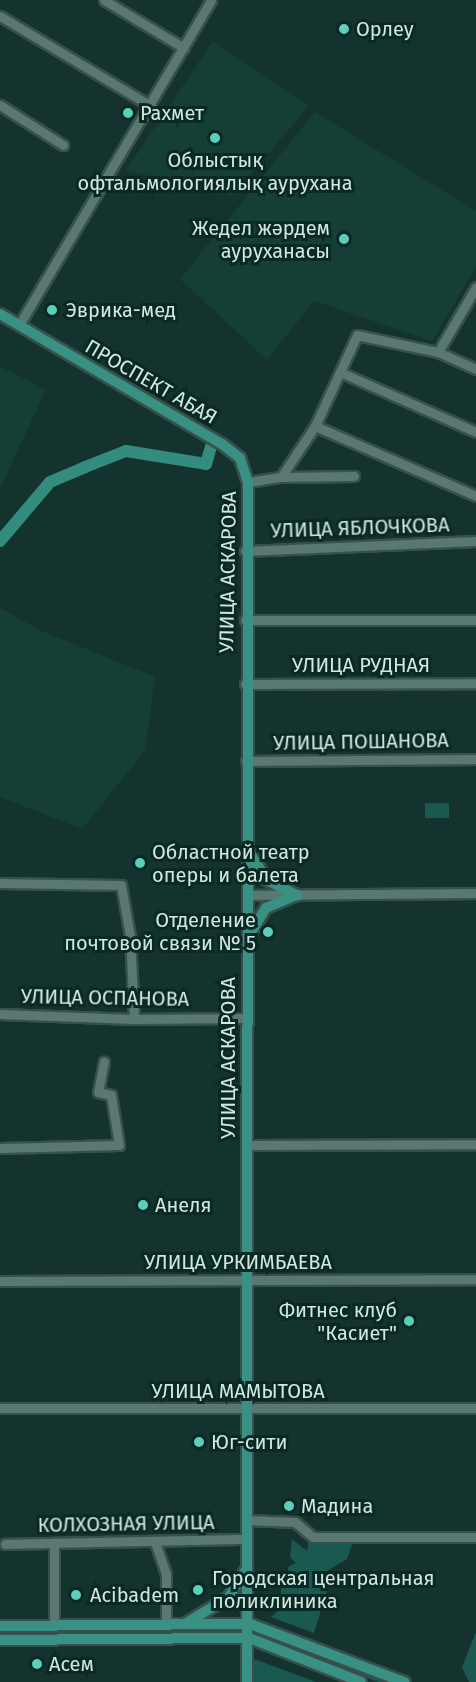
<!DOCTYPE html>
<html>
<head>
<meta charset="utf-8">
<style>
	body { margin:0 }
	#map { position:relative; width:476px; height:1682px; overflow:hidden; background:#14332e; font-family:"Fira Sans",sans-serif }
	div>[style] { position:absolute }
	.built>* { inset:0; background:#153e37 }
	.green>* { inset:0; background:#1a5950; transform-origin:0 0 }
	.river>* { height:12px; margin:-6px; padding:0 6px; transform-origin:6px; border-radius:6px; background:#338c7e }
	.roads { filter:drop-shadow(2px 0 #37504b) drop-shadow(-2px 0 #37504b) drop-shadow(0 2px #37504b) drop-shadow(0 -2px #37504b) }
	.minor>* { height:9px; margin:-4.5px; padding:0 4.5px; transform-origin:4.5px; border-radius:4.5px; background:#587871 }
	.major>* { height:10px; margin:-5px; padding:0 5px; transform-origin:5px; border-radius:5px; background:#399184 }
	.dots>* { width:16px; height:16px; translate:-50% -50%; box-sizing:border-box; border:3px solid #092924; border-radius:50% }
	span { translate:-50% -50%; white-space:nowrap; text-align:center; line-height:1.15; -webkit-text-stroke:6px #092924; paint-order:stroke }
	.poi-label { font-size:20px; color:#d4e6e2 }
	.left { translate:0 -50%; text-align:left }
	.right { translate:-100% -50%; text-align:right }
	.street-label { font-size:20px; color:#d4e6e2 }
</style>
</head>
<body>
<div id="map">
	<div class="built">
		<div style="clip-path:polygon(213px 41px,309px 106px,232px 196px,126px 170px)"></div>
		<div style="clip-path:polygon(315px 112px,476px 211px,476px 267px,432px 341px,314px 301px,267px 360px,180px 279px)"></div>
		<div style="clip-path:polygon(0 366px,46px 390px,0 488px)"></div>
		<div style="clip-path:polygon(0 608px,42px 631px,155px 677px,145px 751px,82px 829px,0 797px)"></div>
	</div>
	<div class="green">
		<div style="left:425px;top:803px;width:24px;height:15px"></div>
		<div style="clip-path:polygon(292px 1539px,307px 1551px,309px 1539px,353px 1542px,347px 1559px,325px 1572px,329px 1584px,314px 1633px,271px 1617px,280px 1609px,282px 1574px,288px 1574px,288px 1567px,296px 1563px,290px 1557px)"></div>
		<div style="clip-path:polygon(232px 1629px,232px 1633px,0 1636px,0 1631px)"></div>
		<div style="clip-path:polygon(476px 1632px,476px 1682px,469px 1682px,462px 1667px)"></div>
		<div style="clip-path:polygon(271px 1636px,389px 1682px,378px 1682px,269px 1640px)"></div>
		<div style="clip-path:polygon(251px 1658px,316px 1682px,251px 1682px)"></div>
	</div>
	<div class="river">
		<div style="left:0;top:541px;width:77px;rotate:-49.7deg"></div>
		<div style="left:50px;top:482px;width:38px;rotate:-23deg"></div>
		<div style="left:85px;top:467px;width:44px;rotate:-21.3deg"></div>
		<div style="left:126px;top:451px;width:81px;rotate:9.2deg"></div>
		<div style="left:206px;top:464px;width:18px;rotate:-74deg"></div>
	</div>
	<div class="roads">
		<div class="minor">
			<div style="left:104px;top:0;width:93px;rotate:31deg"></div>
			<div style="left:0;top:16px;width:176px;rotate:30.8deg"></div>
			<div style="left:0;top:105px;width:75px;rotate:32.4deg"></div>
			<div style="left:19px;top:325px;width:377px;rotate:-59.4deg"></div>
			<div style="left:438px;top:352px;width:75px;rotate:-59.7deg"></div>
			<div style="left:340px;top:372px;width:149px;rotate:23.8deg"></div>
			<div style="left:315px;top:426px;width:176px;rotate:23.5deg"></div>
			<div style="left:281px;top:477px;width:73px;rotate:-0.8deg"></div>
			<div style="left:248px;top:482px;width:33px;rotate:-9deg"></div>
			<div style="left:281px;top:477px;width:61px;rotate:-56.3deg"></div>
			<div style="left:315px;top:426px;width:100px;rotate:-65.2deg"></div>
			<div style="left:357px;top:335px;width:83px;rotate:11.9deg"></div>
			<div style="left:438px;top:352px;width:42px;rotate:24.1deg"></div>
			<div style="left:245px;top:551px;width:231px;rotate:-2.5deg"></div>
			<div style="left:245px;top:620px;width:231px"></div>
			<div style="left:245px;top:684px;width:231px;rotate:-0.2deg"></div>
			<div style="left:246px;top:761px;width:230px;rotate:-0.5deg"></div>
			<div style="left:0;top:883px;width:121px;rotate:0.9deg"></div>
			<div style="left:121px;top:885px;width:52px;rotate:80deg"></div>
			<div style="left:130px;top:936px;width:83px;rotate:87.2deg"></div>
			<div style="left:247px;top:895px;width:229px;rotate:-0.5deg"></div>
			<div style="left:0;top:1014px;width:134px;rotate:2.1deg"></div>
			<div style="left:134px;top:1019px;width:111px;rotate:-0.5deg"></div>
			<div style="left:246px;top:1145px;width:230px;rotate:-0.2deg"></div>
			<div style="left:0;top:1148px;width:119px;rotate:-1.4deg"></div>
			<div style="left:119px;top:1145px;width:51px;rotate:-99.1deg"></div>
			<div style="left:111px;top:1095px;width:13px;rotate:-167deg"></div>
			<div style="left:98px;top:1092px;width:31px;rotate:-79deg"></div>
			<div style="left:0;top:1281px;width:476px;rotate:-0.2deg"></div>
			<div style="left:0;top:1408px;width:476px"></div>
			<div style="left:246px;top:1520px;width:49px;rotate:2.3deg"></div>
			<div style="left:295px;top:1522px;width:23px;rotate:40deg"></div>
			<div style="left:313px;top:1537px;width:163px"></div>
			<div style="left:155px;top:1542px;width:34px;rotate:71deg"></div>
			<div style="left:166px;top:1574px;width:50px;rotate:90deg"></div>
			<div style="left:5px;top:1544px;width:242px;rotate:-1.2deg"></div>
			<div style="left:54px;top:1544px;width:81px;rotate:90deg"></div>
		</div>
		<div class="major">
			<div style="left:0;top:314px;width:257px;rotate:30.4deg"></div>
			<div style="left:222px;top:444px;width:23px;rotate:38deg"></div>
			<div style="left:240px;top:458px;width:25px;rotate:72deg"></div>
			<div style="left:248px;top:482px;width:1200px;rotate:90.05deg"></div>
			<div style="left:249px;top:852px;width:33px;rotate:57deg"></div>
			<div style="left:267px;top:880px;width:34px;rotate:27deg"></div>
			<div style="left:249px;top:936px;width:33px;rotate:-59deg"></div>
			<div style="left:266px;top:908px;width:34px;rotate:-23deg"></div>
			<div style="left:188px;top:1622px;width:48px;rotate:-31.4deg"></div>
			<div style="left:229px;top:1597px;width:34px;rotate:-58deg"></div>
			<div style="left:0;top:1626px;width:250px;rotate:-0.5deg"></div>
			<div style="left:250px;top:1624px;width:165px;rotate:20.6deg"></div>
			<div style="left:0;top:1640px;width:249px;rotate:-0.5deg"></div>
			<div style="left:249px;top:1638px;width:120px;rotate:21.4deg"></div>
		</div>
	</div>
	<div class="dots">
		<div style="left:344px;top:29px;background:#5ccebb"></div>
		<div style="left:128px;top:113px;background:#5ccebb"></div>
		<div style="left:215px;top:138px;background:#5ccebb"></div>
		<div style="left:344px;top:239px;background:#5ccebb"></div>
		<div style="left:52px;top:310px;background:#5ccebb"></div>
		<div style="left:140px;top:863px;background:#5ccebb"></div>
		<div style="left:268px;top:932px;background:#5ccebb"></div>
		<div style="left:143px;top:1205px;background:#5ccebb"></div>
		<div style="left:409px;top:1321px;background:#5ccebb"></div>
		<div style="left:199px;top:1442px;background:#5ccebb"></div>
		<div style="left:289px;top:1506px;background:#5ccebb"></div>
		<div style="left:198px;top:1590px;background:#5ccebb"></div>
		<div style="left:76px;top:1595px;background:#5ccebb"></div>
		<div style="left:37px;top:1664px;background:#5ccebb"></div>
	</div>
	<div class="poi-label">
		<span class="left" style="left:356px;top:29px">Орлеу</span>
		<span class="left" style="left:140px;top:113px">Рахмет</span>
		<span style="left:215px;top:172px">Облыстық<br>офтальмологиялық аурухана</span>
		<span class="right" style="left:330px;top:240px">Жедел жәрдем<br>ауруханасы</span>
		<span class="left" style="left:66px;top:310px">Эврика-мед</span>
		<span class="left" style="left:152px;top:864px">Областной театр<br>оперы и балета</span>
		<span class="right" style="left:256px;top:932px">Отделение<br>почтовой связи № 5</span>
		<span class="left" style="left:155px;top:1205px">Анеля</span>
		<span class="right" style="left:397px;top:1322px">Фитнес клуб<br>"Касиет"</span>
		<span class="left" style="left:211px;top:1442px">Юг-сити</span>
		<span class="left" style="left:301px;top:1506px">Мадина</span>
		<span class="left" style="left:212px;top:1590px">Городская центральная<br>поликлиника</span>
		<span class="left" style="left:90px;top:1595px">Acibadem</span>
		<span class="left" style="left:49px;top:1664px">Асем</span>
	</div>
	<div class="street-label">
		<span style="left:151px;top:382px;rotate:30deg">ПРОСПЕКТ АБАЯ</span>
		<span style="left:360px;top:528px;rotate:-2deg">УЛИЦА ЯБЛОЧКОВА</span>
		<span style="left:228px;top:572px;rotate:-89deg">УЛИЦА АСКАРОВА</span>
		<span style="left:361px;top:665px">УЛИЦА РУДНАЯ</span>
		<span style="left:361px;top:742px;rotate:-1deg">УЛИЦА ПОШАНОВА</span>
		<span style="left:105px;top:998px;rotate:1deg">УЛИЦА ОСПАНОВА</span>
		<span style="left:228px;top:1058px;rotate:-90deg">УЛИЦА АСКАРОВА</span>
		<span style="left:238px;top:1262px">УЛИЦА УРКИМБАЕВА</span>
		<span style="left:238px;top:1391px">УЛИЦА МАМЫТОВА</span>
		<span style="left:126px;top:1524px;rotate:-1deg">КОЛХОЗНАЯ УЛИЦА</span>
	</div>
</div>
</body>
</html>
